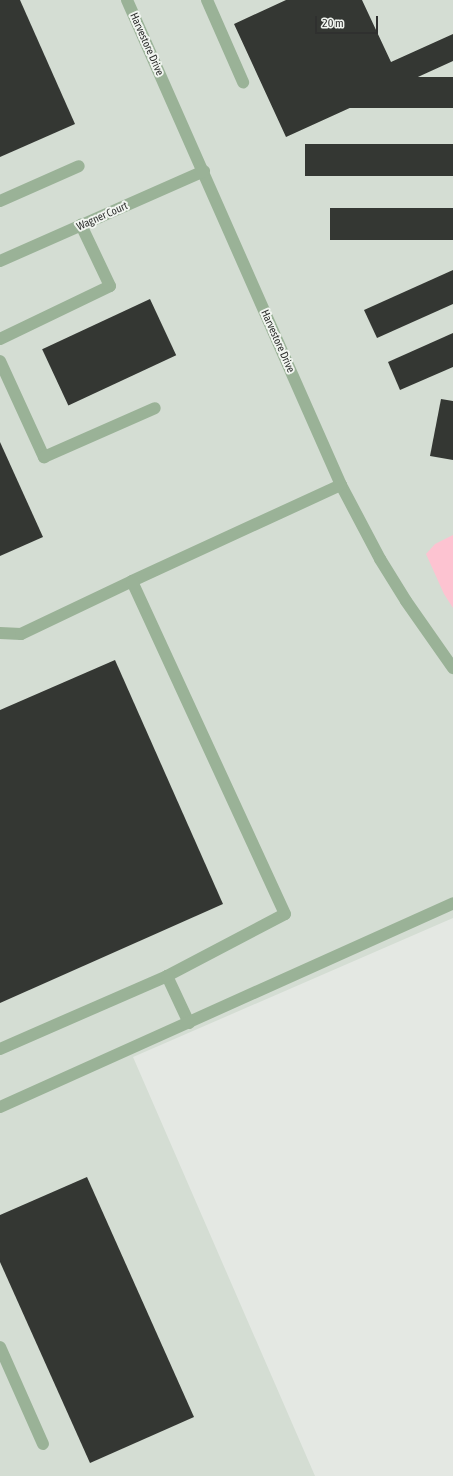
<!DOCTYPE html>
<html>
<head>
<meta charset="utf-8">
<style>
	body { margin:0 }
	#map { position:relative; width:453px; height:1476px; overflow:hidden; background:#e4e8e3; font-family:"Asap Condensed",sans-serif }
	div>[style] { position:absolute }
	.built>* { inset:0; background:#d4ddd3 }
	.green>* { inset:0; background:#fdc3d1 }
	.building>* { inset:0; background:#343733; transform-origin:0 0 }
	.minor>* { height:12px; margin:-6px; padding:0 6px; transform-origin:6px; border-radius:6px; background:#9ab297 }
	span { translate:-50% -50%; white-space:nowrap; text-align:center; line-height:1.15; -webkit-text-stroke:4px #f1f5f0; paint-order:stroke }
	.street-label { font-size:11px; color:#2f302f }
	.scale { position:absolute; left:315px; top:16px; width:63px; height:18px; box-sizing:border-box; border:2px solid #2f302f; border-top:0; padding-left:5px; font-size:12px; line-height:14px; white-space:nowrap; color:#2f302f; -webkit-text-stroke:3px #f1f5f0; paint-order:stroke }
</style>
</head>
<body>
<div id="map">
	<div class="built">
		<div style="clip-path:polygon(0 0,453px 0,453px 918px,133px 1057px,315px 1476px,0 1476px)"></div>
	</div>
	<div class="green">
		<div style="clip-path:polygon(453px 535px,453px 608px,444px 594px,426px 554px,435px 544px)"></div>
	</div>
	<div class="building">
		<div style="clip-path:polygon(0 0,20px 0,75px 124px,0 157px)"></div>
		<div style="clip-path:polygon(286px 0,362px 0,391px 62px,453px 34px,453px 61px,286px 137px,234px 24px)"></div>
		<div style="left:453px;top:77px;width:31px;height:176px;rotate:90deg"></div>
		<div style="left:453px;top:144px;width:32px;height:148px;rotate:90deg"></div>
		<div style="left:453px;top:208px;width:32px;height:123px;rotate:90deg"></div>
		<div style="clip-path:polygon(453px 270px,453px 304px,377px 338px,364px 310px)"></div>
		<div style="left:150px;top:299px;width:62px;height:119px;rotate:65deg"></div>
		<div style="clip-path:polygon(453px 333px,453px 367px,400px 390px,388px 362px)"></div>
		<div style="clip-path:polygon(441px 399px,453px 401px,453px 460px,430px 456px)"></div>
		<div style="clip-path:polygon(0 442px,43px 537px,0 556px)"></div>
		<div style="clip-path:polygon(115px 660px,223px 904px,0 1003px,0 710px)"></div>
		<div style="clip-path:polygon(87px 1177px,194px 1417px,90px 1463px,0 1262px,0 1215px)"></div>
	</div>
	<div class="minor">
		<div style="left:127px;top:0;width:530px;rotate:66.19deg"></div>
		<div style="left:341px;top:485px;width:84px;rotate:62.2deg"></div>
		<div style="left:380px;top:559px;width:49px;rotate:58.2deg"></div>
		<div style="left:406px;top:601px;width:82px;rotate:55deg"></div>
		<div style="left:207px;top:0;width:90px;rotate:66.3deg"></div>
		<div style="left:0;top:201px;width:86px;rotate:-23.9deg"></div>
		<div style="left:0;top:261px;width:223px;rotate:-23.8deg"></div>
		<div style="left:0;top:339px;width:122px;rotate:-25.7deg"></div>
		<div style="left:110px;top:286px;width:68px;rotate:-115.4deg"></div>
		<div style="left:0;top:361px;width:106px;rotate:65.4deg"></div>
		<div style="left:44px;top:457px;width:121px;rotate:-23.8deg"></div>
		<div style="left:0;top:633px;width:21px;rotate:3deg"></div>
		<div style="left:21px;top:634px;width:123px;rotate:-25.5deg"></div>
		<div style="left:132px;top:581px;width:230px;rotate:-24.7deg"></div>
		<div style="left:167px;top:976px;width:52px;rotate:64.9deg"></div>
		<div style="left:0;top:1049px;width:182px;rotate:-23.6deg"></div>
		<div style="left:167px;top:976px;width:133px;rotate:-27.7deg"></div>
		<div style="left:285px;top:914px;width:366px;rotate:-114.7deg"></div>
		<div style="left:0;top:1107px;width:497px;rotate:-24.2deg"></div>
		<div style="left:0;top:1347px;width:106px;rotate:66.1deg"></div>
	</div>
	<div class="street-label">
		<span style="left:147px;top:44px;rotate:66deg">Harvestore Drive</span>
		<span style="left:102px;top:216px;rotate:-24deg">Wagner Court</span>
		<span style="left:278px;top:341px;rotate:66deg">Harvestore Drive</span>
	</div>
	<div class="scale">20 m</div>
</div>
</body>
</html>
